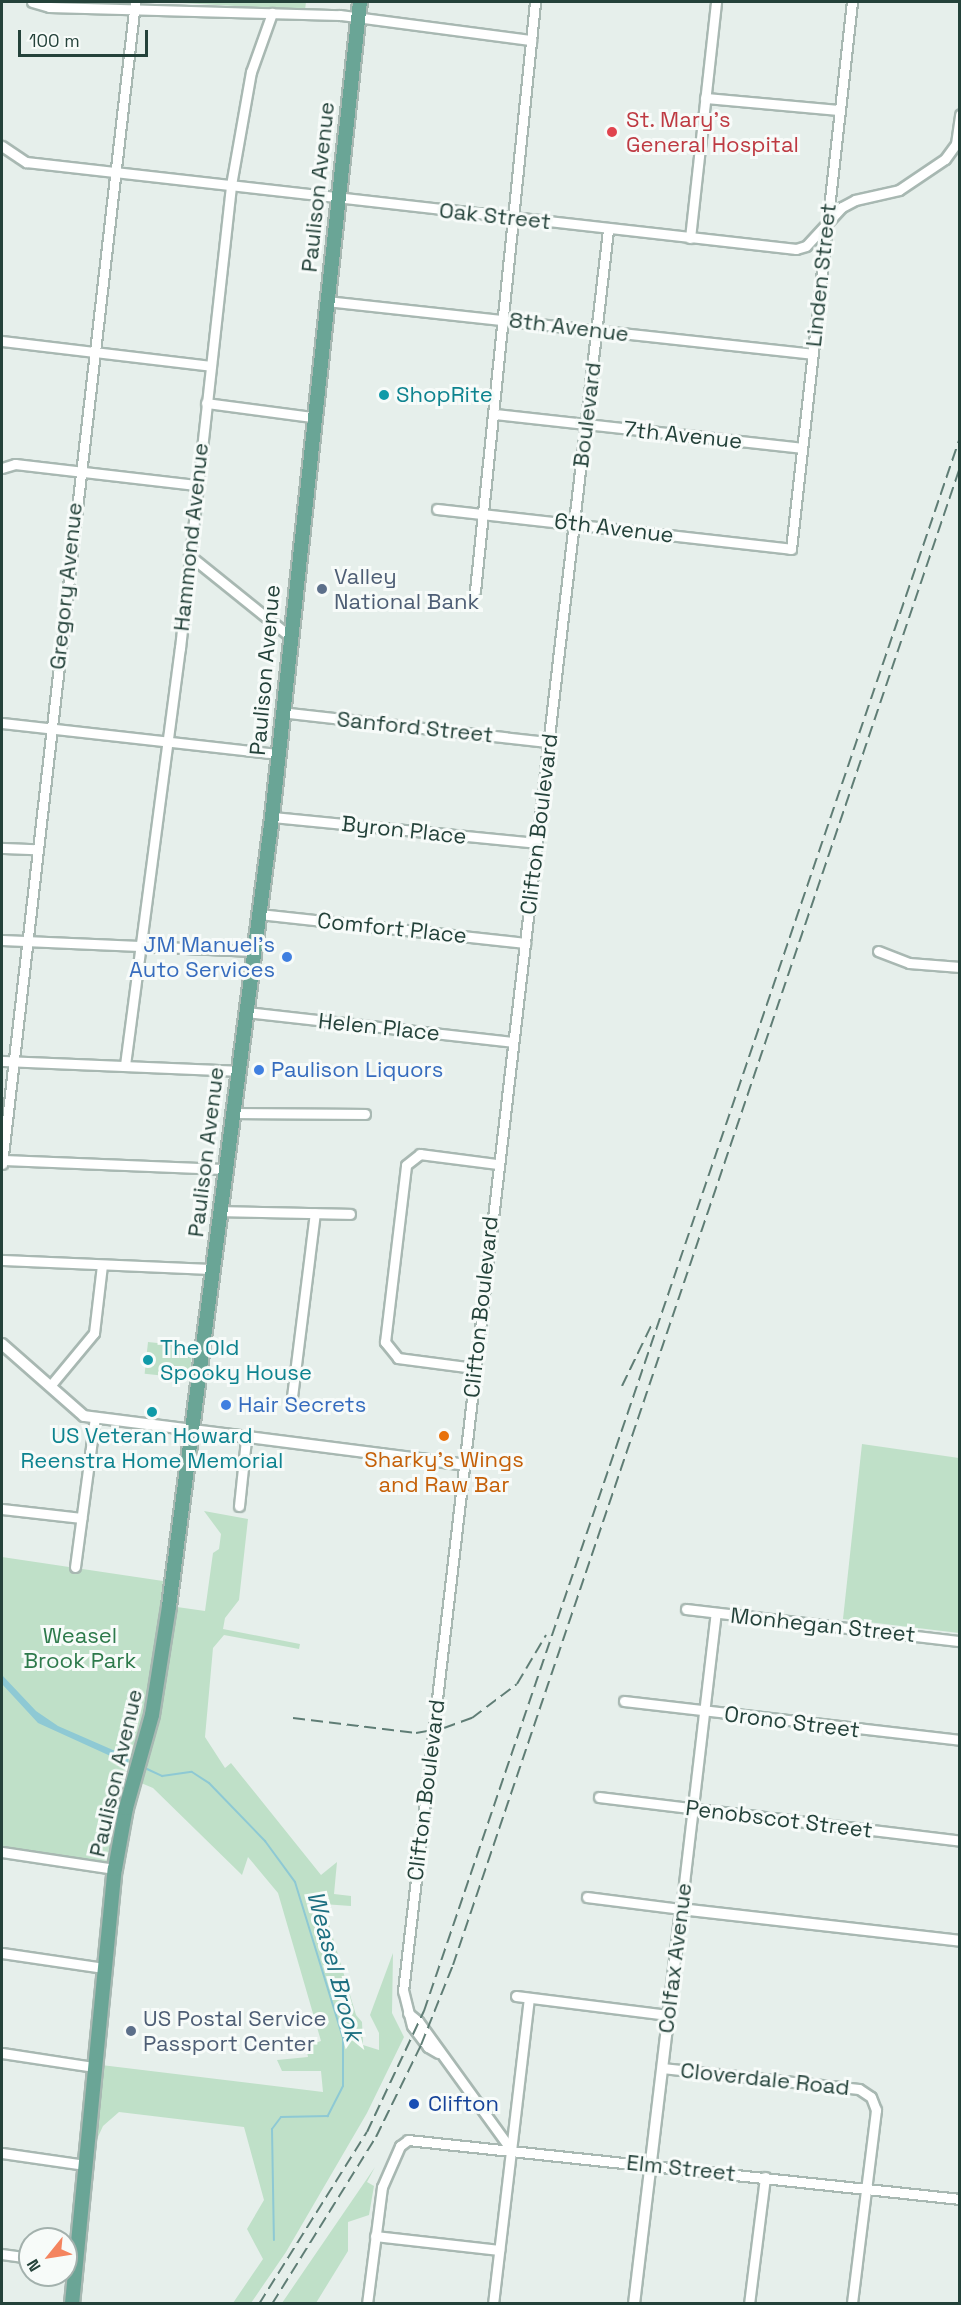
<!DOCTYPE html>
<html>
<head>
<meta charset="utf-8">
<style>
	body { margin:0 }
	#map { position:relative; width:961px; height:2305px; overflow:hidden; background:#e6efeb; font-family:"Space Grotesk",sans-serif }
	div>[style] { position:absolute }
	.green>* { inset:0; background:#bfe0c8; transform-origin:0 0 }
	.water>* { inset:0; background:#8ec9d4 }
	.stream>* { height:2px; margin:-1px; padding:0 1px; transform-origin:1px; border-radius:1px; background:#8ec9d4 }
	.roads { filter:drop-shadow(2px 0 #a8b8b2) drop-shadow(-2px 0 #a8b8b2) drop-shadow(0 2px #a8b8b2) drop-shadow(0 -2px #a8b8b2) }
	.minor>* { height:9px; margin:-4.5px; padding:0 4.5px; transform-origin:4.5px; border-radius:4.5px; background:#fff }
	.tertiary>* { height:10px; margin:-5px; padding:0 5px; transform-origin:5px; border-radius:5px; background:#fff }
	.primary>* { height:14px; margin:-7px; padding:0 7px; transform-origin:7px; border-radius:7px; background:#6aa596 }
	.rail>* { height:2px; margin-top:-1px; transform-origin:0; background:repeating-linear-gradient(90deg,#5f7d75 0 12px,transparent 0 18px) }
	.dots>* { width:16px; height:16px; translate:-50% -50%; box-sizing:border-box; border:3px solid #f7fbf9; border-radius:50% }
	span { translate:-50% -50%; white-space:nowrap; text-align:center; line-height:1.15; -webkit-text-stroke:6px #f7fbf9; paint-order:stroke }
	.health-label { font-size:22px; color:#be3a42 }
	.left { translate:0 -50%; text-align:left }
	.street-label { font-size:22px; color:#24423a }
	.culture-label { font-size:22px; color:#0d838f }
	.service-label { font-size:22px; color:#4e5e75 }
	.shop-label { font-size:22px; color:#366cbe }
	.right { translate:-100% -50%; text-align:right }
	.food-label { font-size:22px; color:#c56008 }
	.park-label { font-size:22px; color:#2d7a4b }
	.transit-label { font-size:22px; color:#164399 }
	.water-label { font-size:24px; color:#1c6f80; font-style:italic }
	.frame { position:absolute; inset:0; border:3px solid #24423a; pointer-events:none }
	.north { position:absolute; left:18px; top:2227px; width:60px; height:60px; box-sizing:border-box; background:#f7fbf9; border:2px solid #a3b1ad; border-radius:50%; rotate:240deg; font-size:16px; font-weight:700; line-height:24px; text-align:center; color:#24423a }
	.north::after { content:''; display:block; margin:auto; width:21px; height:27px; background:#f4845f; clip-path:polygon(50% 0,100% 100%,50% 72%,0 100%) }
	.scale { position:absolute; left:18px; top:30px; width:130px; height:27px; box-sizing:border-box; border:3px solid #24423a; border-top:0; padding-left:8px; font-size:18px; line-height:21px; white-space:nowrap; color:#24423a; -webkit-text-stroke:4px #f7fbf9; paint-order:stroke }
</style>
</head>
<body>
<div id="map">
	<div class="green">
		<div style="clip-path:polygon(165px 2px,306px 2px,305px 10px)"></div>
		<div style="left:148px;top:1342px;width:45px;height:32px;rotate:6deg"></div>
		<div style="clip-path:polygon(862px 1444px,959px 1458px,959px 1633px,843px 1619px)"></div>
		<div style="clip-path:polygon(204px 1511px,248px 1519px,239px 1600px,225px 1618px,223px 1629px,300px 1644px,299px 1649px,224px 1635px,213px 1648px,205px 1737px,225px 1768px,231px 1763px,321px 1875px,337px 1862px,334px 1894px,351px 1896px,351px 1906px,323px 1904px,356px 2015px,362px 2022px,363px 2045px,379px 2050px,379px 2033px,370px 2015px,393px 1953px,392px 2013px,404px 2037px,367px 2113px,286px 2252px,251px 2303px,233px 2303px,263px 2259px,247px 2229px,264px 2200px,244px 2127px,119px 2112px,103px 2126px,85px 2165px,93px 2064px,323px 2092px,321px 2071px,282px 2071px,277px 2060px,308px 2057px,306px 2046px,321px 2041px,278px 1893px,248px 1857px,242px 1875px,153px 1788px,134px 1780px,115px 1869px,2px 1847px,2px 1557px,163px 1581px,153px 1709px,177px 1607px,205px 1611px,213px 1553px,219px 1549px,221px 1534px)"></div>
		<div style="clip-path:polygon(375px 2167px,367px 2182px,374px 2186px,369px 2215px,348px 2222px,348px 2251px,316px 2303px,282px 2303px)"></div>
	</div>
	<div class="water">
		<div style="clip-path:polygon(2px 1675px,36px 1711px,58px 1726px,129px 1757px,128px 1764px,38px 1723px,2px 1684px)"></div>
	</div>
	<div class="stream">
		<div style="left:147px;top:1769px;width:17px;rotate:25deg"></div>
		<div style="left:162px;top:1776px;width:30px;rotate:-8deg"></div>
		<div style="left:192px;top:1772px;width:20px;rotate:33deg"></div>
		<div style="left:209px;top:1783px;width:81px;rotate:46deg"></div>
		<div style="left:265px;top:1841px;width:51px;rotate:53.8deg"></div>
		<div style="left:295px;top:1882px;width:163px;rotate:72.9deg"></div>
		<div style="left:343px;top:2038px;width:48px;rotate:90deg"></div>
		<div style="left:343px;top:2086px;width:34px;rotate:117deg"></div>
		<div style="left:328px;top:2116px;width:47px;rotate:178.8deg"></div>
		<div style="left:281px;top:2117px;width:15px;rotate:127deg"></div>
		<div style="left:272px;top:2129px;width:111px;rotate:89deg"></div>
	</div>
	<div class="roads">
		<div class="minor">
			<div style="left:32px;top:2px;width:18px;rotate:16deg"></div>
			<div style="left:49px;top:7px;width:291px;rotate:1.6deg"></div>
			<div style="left:340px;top:15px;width:193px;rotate:7.5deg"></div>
			<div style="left:705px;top:98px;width:135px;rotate:5.1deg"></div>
			<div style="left:2px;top:146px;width:29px;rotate:34deg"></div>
			<div style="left:26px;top:162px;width:775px;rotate:6.45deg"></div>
			<div style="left:796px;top:249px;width:10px;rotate:-17deg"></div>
			<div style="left:806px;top:246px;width:53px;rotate:-47.3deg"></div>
			<div style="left:842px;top:207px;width:15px;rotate:-28deg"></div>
			<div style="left:855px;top:200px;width:45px;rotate:-12.8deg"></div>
			<div style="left:899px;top:190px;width:55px;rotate:-34deg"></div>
			<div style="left:945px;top:159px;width:19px;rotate:-54deg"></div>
			<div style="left:956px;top:144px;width:30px;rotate:-82deg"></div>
			<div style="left:690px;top:238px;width:237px;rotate:-83.7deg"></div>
			<div style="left:326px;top:301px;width:489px;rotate:6.2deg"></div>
			<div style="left:2px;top:341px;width:210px;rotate:6.8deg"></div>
			<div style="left:206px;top:403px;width:108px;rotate:7.5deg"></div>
			<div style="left:495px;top:414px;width:308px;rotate:6.3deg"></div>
			<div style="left:2px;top:468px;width:14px;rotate:-17deg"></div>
			<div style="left:15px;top:464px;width:182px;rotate:6.6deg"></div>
			<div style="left:437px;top:509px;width:356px;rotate:6.4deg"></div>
			<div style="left:791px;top:549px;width:550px;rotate:-83.64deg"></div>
			<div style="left:189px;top:555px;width:127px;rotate:38.9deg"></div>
			<div style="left:475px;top:591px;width:592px;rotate:-84.18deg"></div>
			<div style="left:280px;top:712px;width:271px;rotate:6.4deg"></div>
			<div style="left:2px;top:723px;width:279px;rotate:6.4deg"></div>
			<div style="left:272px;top:817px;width:266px;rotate:5.6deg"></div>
			<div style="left:2px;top:848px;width:35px;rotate:2deg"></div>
			<div style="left:259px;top:914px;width:268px;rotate:6.2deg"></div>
			<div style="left:2px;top:940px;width:252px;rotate:2.5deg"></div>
			<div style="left:878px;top:951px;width:33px;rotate:21deg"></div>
			<div style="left:909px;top:963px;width:51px;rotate:4.5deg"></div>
			<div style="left:246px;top:1012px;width:268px;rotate:6.4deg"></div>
			<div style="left:2px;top:1061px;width:236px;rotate:2.4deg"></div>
			<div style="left:125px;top:1065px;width:421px;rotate:-82.5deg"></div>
			<div style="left:180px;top:648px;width:466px;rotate:-83.7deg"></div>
			<div style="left:231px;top:185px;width:115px;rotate:-80deg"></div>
			<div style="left:251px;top:72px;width:63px;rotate:-70.4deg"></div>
			<div style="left:233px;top:1113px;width:132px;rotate:0.4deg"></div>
			<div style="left:2px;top:1160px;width:223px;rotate:2.3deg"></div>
			<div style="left:2px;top:1164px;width:1170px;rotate:-83.47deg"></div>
			<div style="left:220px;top:1211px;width:130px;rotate:1.3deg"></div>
			<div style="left:2px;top:1260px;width:210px;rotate:2.5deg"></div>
			<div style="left:474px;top:1368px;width:77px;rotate:-172.5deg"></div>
			<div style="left:398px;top:1358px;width:21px;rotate:-129deg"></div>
			<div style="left:385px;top:1342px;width:178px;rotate:-83.2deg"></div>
			<div style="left:406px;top:1165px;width:18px;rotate:-38deg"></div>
			<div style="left:420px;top:1154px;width:78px;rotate:7.4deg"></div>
			<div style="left:50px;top:1386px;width:69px;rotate:-50.3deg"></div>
			<div style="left:94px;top:1333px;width:68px;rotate:-83.3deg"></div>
			<div style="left:292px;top:1397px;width:185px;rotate:-82.9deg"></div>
			<div style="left:239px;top:1506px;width:67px;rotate:-84deg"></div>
			<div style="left:2px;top:1509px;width:80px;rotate:6.5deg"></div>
			<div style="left:75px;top:1567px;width:151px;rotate:-82.4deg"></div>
			<div style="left:686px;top:1609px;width:276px;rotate:6.7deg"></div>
			<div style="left:624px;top:1701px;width:338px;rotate:6.6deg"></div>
			<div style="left:599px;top:1797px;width:364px;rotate:6.9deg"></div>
			<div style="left:2px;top:1852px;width:114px;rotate:8.6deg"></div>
			<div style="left:587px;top:1897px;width:95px;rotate:7.3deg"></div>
			<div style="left:681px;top:1909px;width:298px;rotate:-83.3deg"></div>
			<div style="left:2px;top:1953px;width:103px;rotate:8.4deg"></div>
			<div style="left:516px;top:1996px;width:153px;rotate:7.1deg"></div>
			<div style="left:408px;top:2013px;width:13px;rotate:39deg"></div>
			<div style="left:418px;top:2021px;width:160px;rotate:54.1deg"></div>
			<div style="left:2px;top:2053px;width:92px;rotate:8.7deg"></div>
			<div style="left:438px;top:2053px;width:12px;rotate:-149deg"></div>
			<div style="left:428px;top:2047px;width:26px;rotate:-127deg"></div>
			<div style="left:412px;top:2026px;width:36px;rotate:-104deg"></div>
			<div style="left:403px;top:1991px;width:1774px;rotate:-83.36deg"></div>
			<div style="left:662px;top:2068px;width:198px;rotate:6.1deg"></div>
			<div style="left:859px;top:2089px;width:14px;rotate:34deg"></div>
			<div style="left:871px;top:2097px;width:14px;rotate:69deg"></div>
			<div style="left:876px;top:2110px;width:195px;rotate:97.1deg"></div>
			<div style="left:2px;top:2153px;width:84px;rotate:8.2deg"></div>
			<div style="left:375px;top:2236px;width:125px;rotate:6.4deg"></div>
			<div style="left:2px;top:2254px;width:28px;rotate:8deg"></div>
			<div style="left:367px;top:2304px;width:118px;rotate:-82.7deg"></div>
			<div style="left:382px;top:2187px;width:45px;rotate:-66.3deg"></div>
			<div style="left:400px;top:2146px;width:10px;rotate:-37deg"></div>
			<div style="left:408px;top:2140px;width:555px;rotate:6.1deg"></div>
			<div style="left:493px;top:2304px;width:308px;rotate:-83.3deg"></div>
			<div style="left:749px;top:2304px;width:128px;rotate:-82.8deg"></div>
		</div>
		<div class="tertiary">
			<div style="left:2px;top:1344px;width:109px;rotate:41.3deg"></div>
			<div style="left:84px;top:1416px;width:383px;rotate:7.3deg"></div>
			<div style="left:634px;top:2304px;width:398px;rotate:-83.2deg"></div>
			<div style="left:681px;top:1909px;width:281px;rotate:6.5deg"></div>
		</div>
		<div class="primary">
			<div style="left:72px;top:2304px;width:437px;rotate:-84.4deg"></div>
			<div style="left:115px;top:1869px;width:62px;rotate:-79.8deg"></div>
			<div style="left:126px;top:1808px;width:97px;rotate:-74.4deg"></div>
			<div style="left:152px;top:1715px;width:110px;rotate:-81.1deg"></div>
			<div style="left:169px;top:1606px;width:796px;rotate:-82.56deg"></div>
			<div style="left:272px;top:817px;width:820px;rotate:-83.84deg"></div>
		</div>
	</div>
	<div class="rail">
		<div style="left:622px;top:1386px;width:67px;rotate:-64.2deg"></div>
		<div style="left:293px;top:1718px;width:124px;rotate:7deg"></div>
		<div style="left:416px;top:1733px;width:28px;rotate:-10deg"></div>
		<div style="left:444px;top:1728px;width:30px;rotate:-20deg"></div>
		<div style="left:472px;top:1718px;width:56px;rotate:-37.1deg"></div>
		<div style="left:517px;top:1684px;width:57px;rotate:-59.4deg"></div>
		<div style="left:259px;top:2304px;width:203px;rotate:-57.9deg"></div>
		<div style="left:367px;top:2132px;width:134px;rotate:-64.8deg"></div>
		<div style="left:424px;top:2011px;width:1663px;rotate:-71.19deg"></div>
		<div style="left:272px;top:2304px;width:197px;rotate:-58.1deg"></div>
		<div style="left:376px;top:2137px;width:102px;rotate:-63.9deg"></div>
		<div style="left:421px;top:2045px;width:86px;rotate:-68.2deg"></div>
		<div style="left:453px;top:1965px;width:1581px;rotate:-71.3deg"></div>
	</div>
	<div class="dots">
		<div style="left:612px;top:132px;background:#e0444e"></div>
		<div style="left:384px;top:395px;background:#0f9aa8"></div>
		<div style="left:322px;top:589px;background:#5c6f8a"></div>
		<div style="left:287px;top:957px;background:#3f7fe0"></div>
		<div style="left:259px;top:1070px;background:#3f7fe0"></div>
		<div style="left:148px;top:1360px;background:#0f9aa8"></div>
		<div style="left:226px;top:1405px;background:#3f7fe0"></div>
		<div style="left:152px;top:1412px;background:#0f9aa8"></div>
		<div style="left:444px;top:1436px;background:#e8710a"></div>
		<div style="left:131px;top:2031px;background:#5c6f8a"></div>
		<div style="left:414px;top:2104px;background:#1a4fb4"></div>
	</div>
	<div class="health-label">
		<span class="left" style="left:626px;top:132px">St. Mary's<br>General Hospital</span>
	</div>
	<div class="street-label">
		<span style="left:318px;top:187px;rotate:-84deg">Paulison Avenue</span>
		<span style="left:495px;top:216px;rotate:6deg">Oak Street</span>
		<span style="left:821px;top:275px;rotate:-84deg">Linden Street</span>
		<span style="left:569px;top:327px;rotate:7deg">8th Avenue</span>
		<span style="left:587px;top:415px;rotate:-83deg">Boulevard</span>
		<span style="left:683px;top:435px;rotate:6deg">7th Avenue</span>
		<span style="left:614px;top:528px;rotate:7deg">6th Avenue</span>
		<span style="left:191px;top:537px;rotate:-84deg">Hammond Avenue</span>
		<span style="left:66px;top:586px;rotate:-84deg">Gregory Avenue</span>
		<span style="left:265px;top:670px;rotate:-85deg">Paulison Avenue</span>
		<span style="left:415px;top:727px;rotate:6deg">Sanford Street</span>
		<span style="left:539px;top:824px;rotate:-83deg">Clifton Boulevard</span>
		<span style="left:404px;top:830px;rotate:6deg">Byron Place</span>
		<span style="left:392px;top:928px;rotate:6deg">Comfort Place</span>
		<span style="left:379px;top:1027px;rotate:6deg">Helen Place</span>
		<span style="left:206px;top:1152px;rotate:-83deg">Paulison Avenue</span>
		<span style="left:481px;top:1307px;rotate:-84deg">Clifton Boulevard</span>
		<span style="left:823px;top:1625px;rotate:6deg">Monhegan Street</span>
		<span style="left:792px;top:1722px;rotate:7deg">Orono Street</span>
		<span style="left:116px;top:1773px;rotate:-77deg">Paulison Avenue</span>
		<span style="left:426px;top:1790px;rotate:-83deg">Clifton Boulevard</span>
		<span style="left:779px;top:1819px;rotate:7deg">Penobscot Street</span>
		<span style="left:675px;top:1958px;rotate:-83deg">Colfax Avenue</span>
		<span style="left:765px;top:2079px;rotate:6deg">Cloverdale Road</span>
		<span style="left:681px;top:2168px;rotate:6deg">Elm Street</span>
	</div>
	<div class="culture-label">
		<span class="left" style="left:396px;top:395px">ShopRite</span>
		<span class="left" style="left:160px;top:1360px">The Old<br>Spooky House</span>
		<span style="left:152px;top:1448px">US Veteran Howard<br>Reenstra Home Memorial</span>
	</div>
	<div class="service-label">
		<span class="left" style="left:334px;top:589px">Valley<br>National Bank</span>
		<span class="left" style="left:143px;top:2031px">US Postal Service<br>Passport Center</span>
	</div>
	<div class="shop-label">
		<span class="right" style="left:275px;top:957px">JM Manuel's<br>Auto Services</span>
		<span class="left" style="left:271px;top:1070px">Paulison Liquors</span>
		<span class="left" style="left:238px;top:1405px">Hair Secrets</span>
	</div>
	<div class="food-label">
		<span style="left:444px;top:1472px">Sharky's Wings<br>and Raw Bar</span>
	</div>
	<div class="park-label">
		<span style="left:80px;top:1648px">Weasel<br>Brook Park</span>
	</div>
	<div class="transit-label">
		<span class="left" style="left:428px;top:2104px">Clifton</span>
	</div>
	<div class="water-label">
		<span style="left:335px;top:1966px;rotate:75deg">Weasel Brook</span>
	</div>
	<div class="frame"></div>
	<div class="north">N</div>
	<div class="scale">100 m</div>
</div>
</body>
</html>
